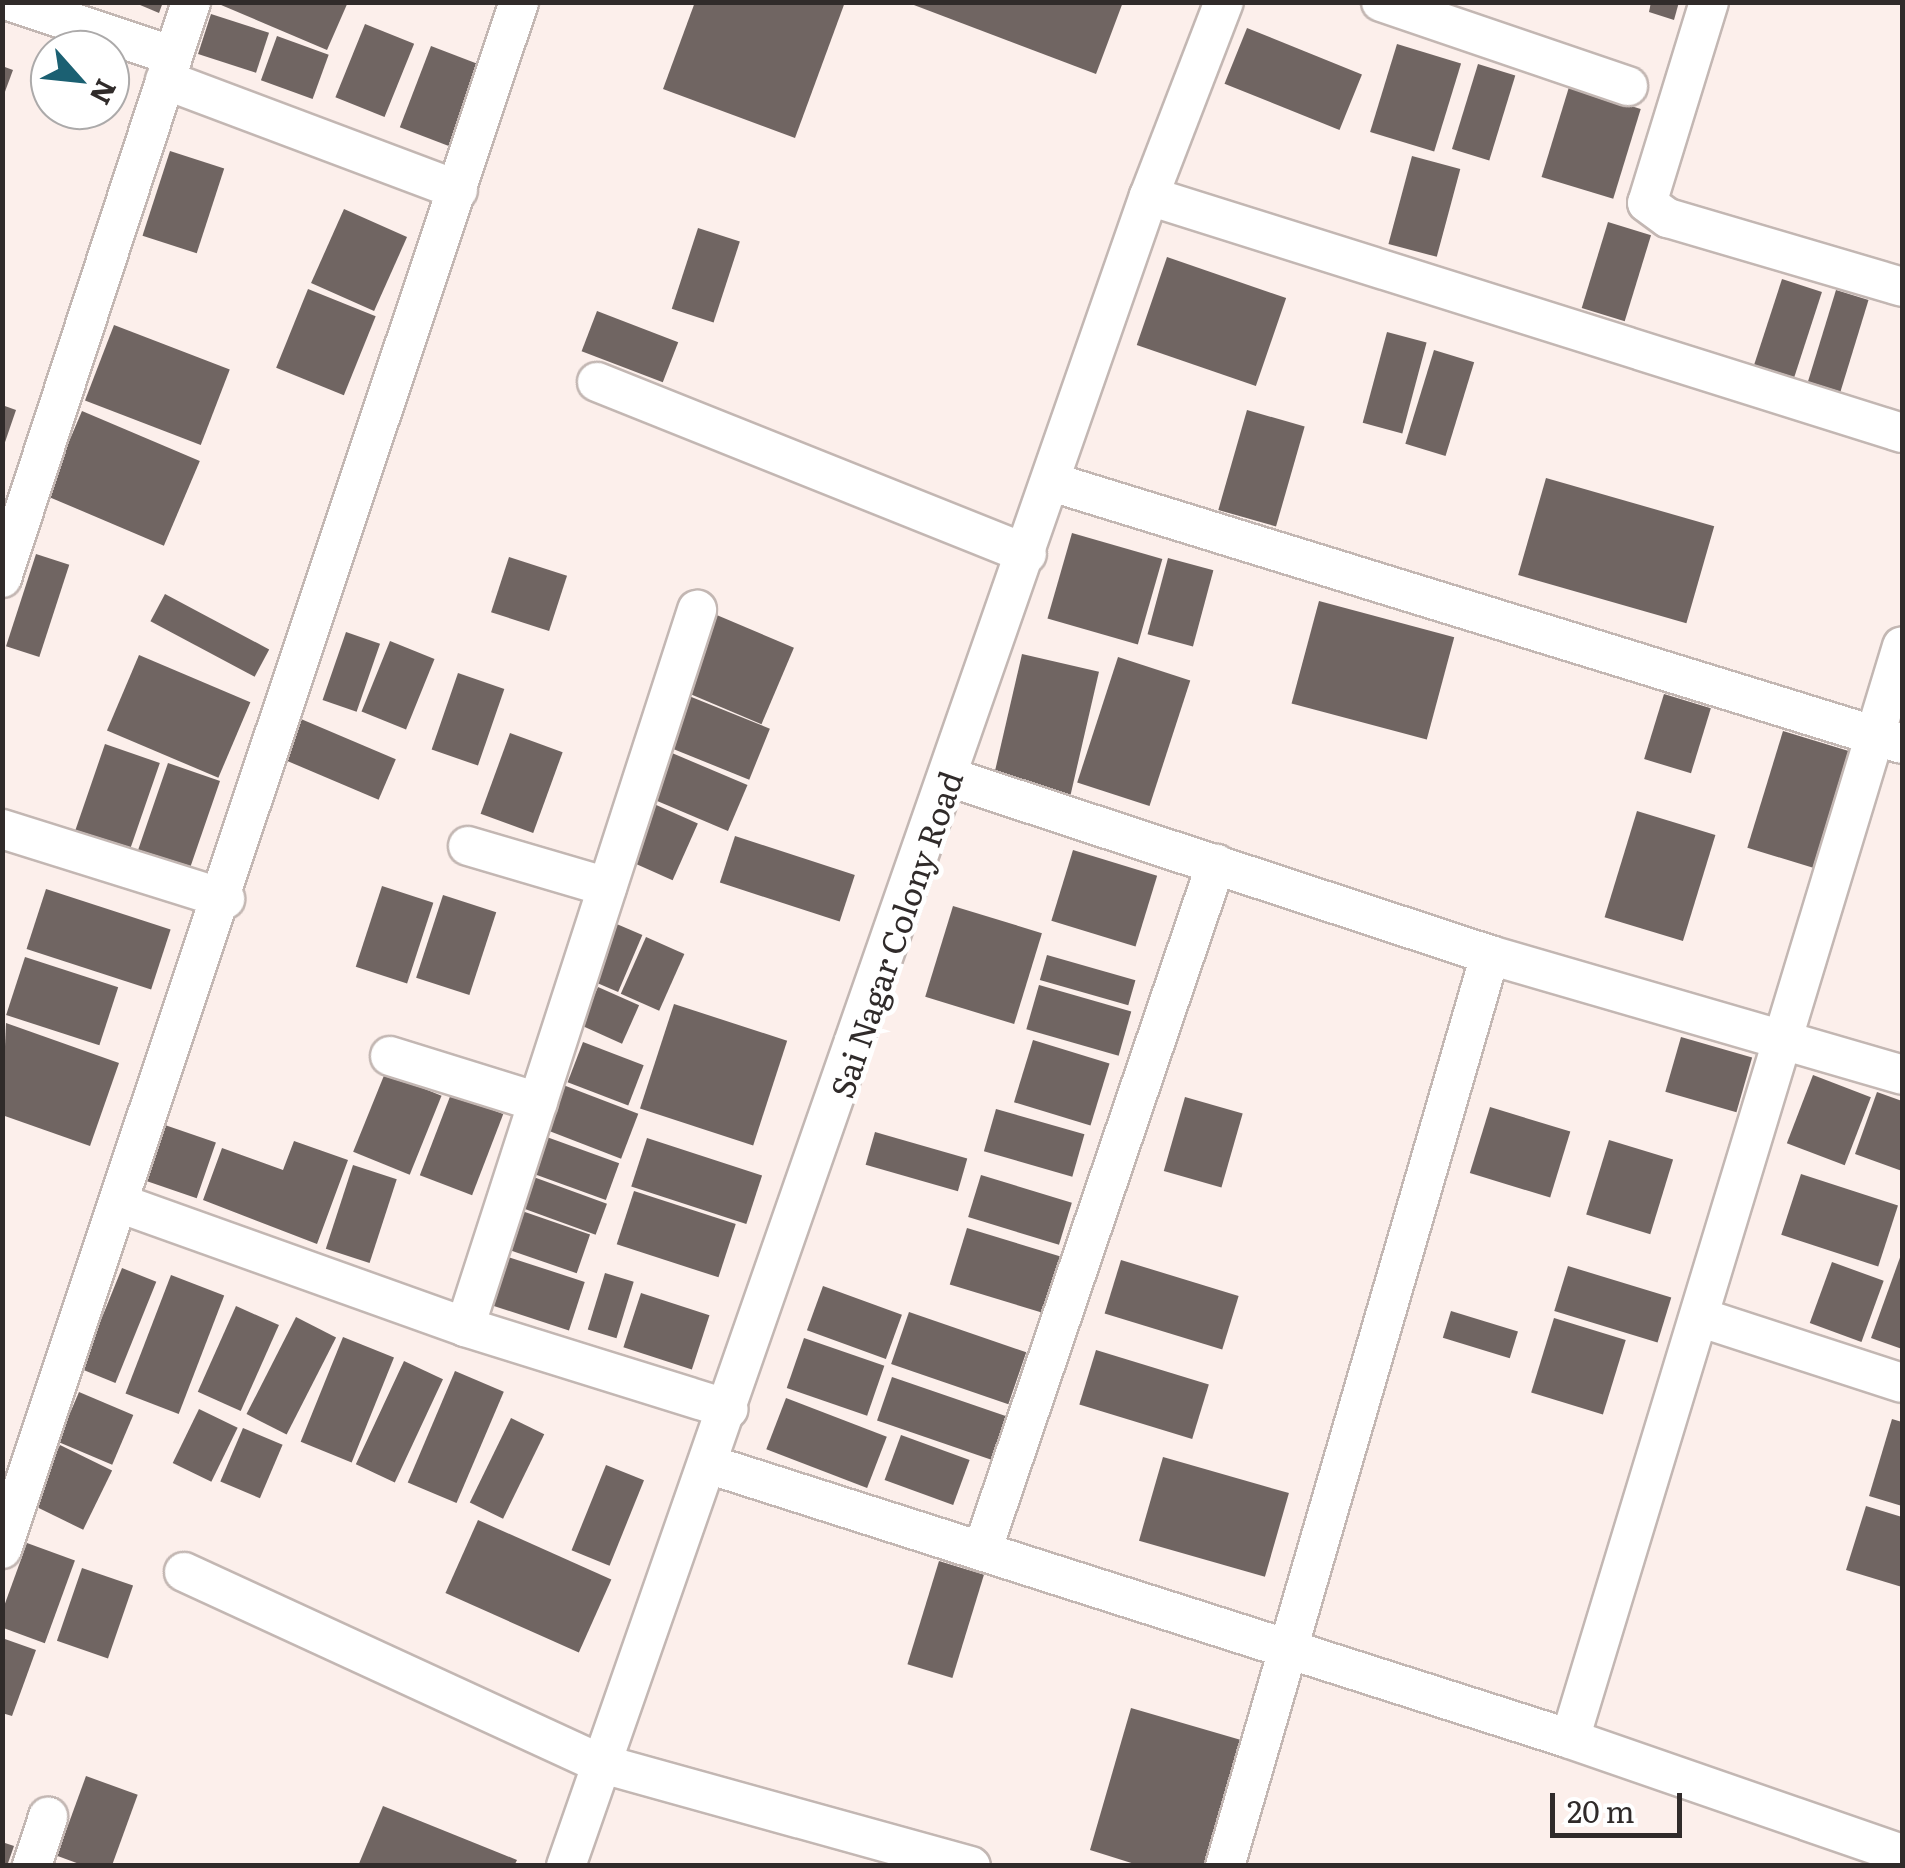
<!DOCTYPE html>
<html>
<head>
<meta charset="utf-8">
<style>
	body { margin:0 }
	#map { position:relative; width:1905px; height:1868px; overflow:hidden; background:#fcefeb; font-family:Literata,serif }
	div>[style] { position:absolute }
	.building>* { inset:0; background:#706562; transform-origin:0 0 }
	.roads { filter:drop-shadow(2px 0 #c3b7b3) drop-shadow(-2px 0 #c3b7b3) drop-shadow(0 2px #c3b7b3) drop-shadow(0 -2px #c3b7b3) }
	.minor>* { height:38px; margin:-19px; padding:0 19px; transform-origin:19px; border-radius:19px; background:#fff }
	span { translate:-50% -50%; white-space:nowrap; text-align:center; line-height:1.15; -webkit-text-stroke:10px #fff; paint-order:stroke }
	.street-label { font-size:32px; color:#302b2a }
	.frame { position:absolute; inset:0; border:5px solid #302b2a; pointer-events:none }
	.north { position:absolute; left:30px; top:30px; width:100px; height:100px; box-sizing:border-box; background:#fff; border:2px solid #acaaaa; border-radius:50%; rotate:117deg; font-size:28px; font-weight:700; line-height:40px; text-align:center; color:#302b2a }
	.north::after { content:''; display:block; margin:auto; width:35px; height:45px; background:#1b6072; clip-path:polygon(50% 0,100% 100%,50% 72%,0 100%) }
	.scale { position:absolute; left:1550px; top:1793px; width:132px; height:45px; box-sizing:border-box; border:5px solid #302b2a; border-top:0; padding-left:12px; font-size:30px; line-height:35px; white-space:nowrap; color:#302b2a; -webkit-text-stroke:8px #fff; paint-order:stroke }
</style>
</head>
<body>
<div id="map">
	<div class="building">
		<div style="clip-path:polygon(133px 2px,163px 2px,159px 13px)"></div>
		<div style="clip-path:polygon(214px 2px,348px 2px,327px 50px)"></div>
		<div style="clip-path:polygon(695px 2px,845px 2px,795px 138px,663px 89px)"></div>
		<div style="clip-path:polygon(906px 2px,1123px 2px,1096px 74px)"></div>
		<div style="clip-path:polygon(1651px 2px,1679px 2px,1674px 20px,1649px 12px)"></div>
		<div style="left:211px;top:14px;width:61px;height:42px;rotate:18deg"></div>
		<div style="left:365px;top:24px;width:53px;height:79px;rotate:22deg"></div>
		<div style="left:1247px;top:28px;width:124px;height:60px;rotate:22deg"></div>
		<div style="left:277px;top:36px;width:55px;height:47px;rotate:20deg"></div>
		<div style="left:1397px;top:44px;width:67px;height:92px;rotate:17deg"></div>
		<div style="left:431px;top:46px;width:58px;height:87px;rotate:21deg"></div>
		<div style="left:1478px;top:64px;width:39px;height:89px;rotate:17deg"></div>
		<div style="clip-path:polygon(2px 66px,13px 70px,3px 97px,2px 97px)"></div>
		<div style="left:1569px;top:87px;width:75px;height:94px;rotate:17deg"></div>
		<div style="left:170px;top:151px;width:57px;height:89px;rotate:18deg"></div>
		<div style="left:1412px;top:156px;width:50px;height:91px;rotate:15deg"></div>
		<div style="left:344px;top:209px;width:69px;height:81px;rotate:24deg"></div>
		<div style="left:1608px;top:222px;width:45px;height:90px;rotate:17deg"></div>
		<div style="left:698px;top:228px;width:44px;height:85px;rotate:18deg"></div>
		<div style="left:1167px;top:257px;width:126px;height:93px;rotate:19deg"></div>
		<div style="left:1782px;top:279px;width:42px;height:92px;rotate:18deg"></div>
		<div style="left:308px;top:289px;width:73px;height:85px;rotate:22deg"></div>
		<div style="left:1836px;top:290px;width:34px;height:96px;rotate:17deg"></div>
		<div style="left:597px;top:311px;width:87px;height:43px;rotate:21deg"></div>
		<div style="left:114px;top:325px;width:124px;height:81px;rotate:21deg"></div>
		<div style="left:1387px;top:332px;width:41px;height:94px;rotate:15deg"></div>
		<div style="left:1434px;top:350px;width:42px;height:98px;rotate:17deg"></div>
		<div style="clip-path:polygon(2px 405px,16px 410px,3px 448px,2px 448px)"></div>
		<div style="left:1247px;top:410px;width:60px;height:104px;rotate:16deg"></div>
		<div style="left:82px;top:411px;width:128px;height:92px;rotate:23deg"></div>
		<div style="left:1546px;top:478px;width:175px;height:101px;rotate:16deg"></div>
		<div style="left:1072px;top:533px;width:94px;height:89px;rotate:16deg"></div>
		<div style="left:36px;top:554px;width:35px;height:97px;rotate:18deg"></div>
		<div style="left:509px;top:557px;width:61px;height:58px;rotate:18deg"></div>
		<div style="left:1168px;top:558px;width:47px;height:79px;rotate:15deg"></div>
		<div style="left:165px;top:594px;width:118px;height:31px;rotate:28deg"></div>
		<div style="left:1319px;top:601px;width:140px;height:106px;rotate:15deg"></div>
		<div style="left:712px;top:613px;width:89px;height:83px;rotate:23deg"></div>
		<div style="left:346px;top:632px;width:36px;height:72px;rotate:19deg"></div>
		<div style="left:390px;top:641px;width:48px;height:76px;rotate:22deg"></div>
		<div style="left:1022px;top:654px;width:79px;height:129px;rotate:13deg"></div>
		<div style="left:139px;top:655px;width:121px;height:82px;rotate:23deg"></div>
		<div style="left:1118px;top:657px;width:76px;height:132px;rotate:18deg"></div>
		<div style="left:458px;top:673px;width:49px;height:81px;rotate:19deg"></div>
		<div style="left:679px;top:692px;width:98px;height:55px;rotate:22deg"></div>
		<div style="left:1664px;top:694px;width:49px;height:68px;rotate:17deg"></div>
		<div style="left:301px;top:719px;width:103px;height:44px;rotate:23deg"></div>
		<div style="left:1783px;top:731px;width:73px;height:122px;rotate:17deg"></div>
		<div style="left:510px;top:733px;width:56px;height:86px;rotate:20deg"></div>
		<div style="left:105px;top:744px;width:58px;height:94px;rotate:19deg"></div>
		<div style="left:672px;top:753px;width:82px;height:50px;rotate:23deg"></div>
		<div style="left:168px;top:763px;width:55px;height:94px;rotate:19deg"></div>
		<div style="left:654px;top:804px;width:48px;height:62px;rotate:24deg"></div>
		<div style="left:1637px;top:811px;width:82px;height:111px;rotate:17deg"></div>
		<div style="left:735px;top:836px;width:126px;height:49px;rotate:18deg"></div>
		<div style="left:1073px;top:850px;width:88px;height:74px;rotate:17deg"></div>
		<div style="left:382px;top:886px;width:54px;height:85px;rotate:18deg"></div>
		<div style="left:46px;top:889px;width:131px;height:63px;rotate:18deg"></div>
		<div style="left:443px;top:895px;width:56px;height:87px;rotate:18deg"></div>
		<div style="left:953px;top:906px;width:93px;height:95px;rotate:17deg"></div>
		<div style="left:612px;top:922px;width:33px;height:62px;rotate:23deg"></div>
		<div style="left:646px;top:937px;width:42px;height:62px;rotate:24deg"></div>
		<div style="left:1047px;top:955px;width:92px;height:26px;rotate:16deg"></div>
		<div style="left:25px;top:957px;width:98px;height:61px;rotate:18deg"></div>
		<div style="left:1039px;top:985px;width:96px;height:46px;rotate:16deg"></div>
		<div style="left:598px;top:987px;width:45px;height:42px;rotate:24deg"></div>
		<div style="left:674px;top:1004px;width:119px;height:110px;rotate:18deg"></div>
		<div style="clip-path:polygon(6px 1023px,119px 1063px,90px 1146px,2px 1115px)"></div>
		<div style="left:1681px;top:1037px;width:74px;height:57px;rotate:16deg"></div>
		<div style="left:1033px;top:1040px;width:80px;height:65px;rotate:17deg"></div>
		<div style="left:583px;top:1042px;width:65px;height:43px;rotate:21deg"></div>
		<div style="left:385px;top:1073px;width:61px;height:85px;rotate:22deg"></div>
		<div style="left:1813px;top:1075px;width:62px;height:73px;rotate:21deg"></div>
		<div style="left:558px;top:1083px;width:86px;height:48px;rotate:21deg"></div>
		<div style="clip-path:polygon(1877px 1092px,1902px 1101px,1902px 1171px,1855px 1154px)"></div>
		<div style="left:451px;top:1094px;width:56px;height:87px;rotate:21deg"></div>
		<div style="left:1185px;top:1097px;width:60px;height:77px;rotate:16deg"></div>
		<div style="left:1490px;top:1107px;width:84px;height:69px;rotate:17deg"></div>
		<div style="left:996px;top:1109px;width:92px;height:44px;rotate:16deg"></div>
		<div style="left:162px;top:1124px;width:57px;height:59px;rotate:19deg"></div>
		<div style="left:875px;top:1132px;width:96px;height:34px;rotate:16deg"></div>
		<div style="left:544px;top:1136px;width:80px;height:39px;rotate:20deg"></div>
		<div style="left:647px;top:1138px;width:121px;height:51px;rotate:18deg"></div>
		<div style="left:1609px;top:1140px;width:67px;height:78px;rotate:17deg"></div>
		<div style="clip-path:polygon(294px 1141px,348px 1160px,317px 1244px,203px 1200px,222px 1148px,283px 1170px)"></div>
		<div style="left:353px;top:1165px;width:46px;height:88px;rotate:18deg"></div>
		<div style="left:1801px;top:1174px;width:102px;height:64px;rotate:18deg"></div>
		<div style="left:528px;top:1175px;width:84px;height:33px;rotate:20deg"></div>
		<div style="left:981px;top:1175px;width:95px;height:44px;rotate:17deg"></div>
		<div style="left:634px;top:1191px;width:107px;height:56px;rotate:18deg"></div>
		<div style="left:522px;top:1211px;width:72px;height:41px;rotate:19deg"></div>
		<div style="left:967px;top:1228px;width:97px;height:59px;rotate:17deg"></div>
		<div style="clip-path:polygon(1902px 1252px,1902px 1349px,1871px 1338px)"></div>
		<div style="left:502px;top:1255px;width:87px;height:51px;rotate:18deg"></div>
		<div style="left:1121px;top:1260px;width:123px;height:56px;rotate:17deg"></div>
		<div style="left:1832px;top:1262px;width:55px;height:65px;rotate:20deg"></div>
		<div style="left:1568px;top:1266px;width:108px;height:47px;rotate:17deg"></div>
		<div style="left:122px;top:1268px;width:37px;height:109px;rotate:22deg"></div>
		<div style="left:605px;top:1273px;width:30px;height:59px;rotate:17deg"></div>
		<div style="left:171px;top:1275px;width:57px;height:127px;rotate:21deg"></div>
		<div style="left:823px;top:1286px;width:84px;height:47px;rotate:20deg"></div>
		<div style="left:641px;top:1293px;width:72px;height:57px;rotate:18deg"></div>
		<div style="left:236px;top:1306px;width:47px;height:94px;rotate:24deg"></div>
		<div style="left:1451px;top:1311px;width:70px;height:28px;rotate:17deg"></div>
		<div style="left:909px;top:1312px;width:124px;height:55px;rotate:19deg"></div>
		<div style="left:296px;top:1317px;width:45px;height:109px;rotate:27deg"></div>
		<div style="left:1554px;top:1318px;width:75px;height:78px;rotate:17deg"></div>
		<div style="left:343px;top:1337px;width:55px;height:113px;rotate:22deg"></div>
		<div style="left:804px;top:1338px;width:85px;height:53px;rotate:19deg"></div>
		<div style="left:1096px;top:1350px;width:118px;height:57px;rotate:17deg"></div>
		<div style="left:404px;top:1361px;width:43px;height:114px;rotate:25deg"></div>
		<div style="left:455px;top:1371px;width:53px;height:121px;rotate:23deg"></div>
		<div style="left:892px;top:1377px;width:124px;height:46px;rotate:19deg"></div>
		<div style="left:79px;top:1392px;width:59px;height:54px;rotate:23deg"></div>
		<div style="left:786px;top:1398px;width:108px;height:55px;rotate:21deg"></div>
		<div style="left:199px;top:1409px;width:43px;height:60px;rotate:26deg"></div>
		<div style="left:511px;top:1418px;width:37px;height:94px;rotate:26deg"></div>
		<div style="clip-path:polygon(1892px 1419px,1902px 1422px,1902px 1506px,1869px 1496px)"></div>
		<div style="left:243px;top:1428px;width:43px;height:58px;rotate:23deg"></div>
		<div style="left:901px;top:1435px;width:73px;height:48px;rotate:20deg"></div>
		<div style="left:60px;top:1445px;width:58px;height:66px;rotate:26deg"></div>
		<div style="left:1163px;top:1457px;width:131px;height:87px;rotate:16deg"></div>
		<div style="left:606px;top:1465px;width:41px;height:92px;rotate:22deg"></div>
		<div style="clip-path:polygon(1866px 1506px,1902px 1517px,1902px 1587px,1846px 1570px)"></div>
		<div style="left:478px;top:1520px;width:146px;height:80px;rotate:24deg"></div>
		<div style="left:27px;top:1543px;width:51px;height:88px;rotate:20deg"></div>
		<div style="left:939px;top:1561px;width:47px;height:108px;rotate:17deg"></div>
		<div style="left:82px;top:1568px;width:54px;height:77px;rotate:19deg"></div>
		<div style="clip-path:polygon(2px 1638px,36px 1650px,12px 1716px,2px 1713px)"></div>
		<div style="clip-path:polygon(1131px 1708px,1241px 1740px,1204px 1866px,1141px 1866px,1090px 1850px)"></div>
		<div style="left:86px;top:1776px;width:55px;height:85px;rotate:20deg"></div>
		<div style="clip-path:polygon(383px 1806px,517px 1860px,514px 1866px,358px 1866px)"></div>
		<div style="clip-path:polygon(2px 1842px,14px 1846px,7px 1866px,2px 1866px)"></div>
	</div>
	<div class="roads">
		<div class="minor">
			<div style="left:12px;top:2px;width:170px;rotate:18.5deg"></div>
			<div style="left:1381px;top:2px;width:261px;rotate:18.8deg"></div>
			<div style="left:1709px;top:2px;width:210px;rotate:107.1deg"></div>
			<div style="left:1647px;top:203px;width:26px;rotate:36deg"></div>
			<div style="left:1668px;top:218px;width:244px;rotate:16.4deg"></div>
			<div style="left:165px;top:80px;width:313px;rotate:20.6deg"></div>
			<div style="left:1149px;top:196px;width:789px;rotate:17.47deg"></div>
			<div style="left:597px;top:382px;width:463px;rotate:21.8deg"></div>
			<div style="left:1052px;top:482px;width:889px;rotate:17.13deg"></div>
			<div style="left:2px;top:578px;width:606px;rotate:-71.83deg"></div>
			<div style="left:949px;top:777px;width:570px;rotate:18.21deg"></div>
			<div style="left:1490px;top:955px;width:429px;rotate:16.2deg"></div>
			<div style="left:2px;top:829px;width:234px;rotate:17.4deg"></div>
			<div style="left:468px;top:846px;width:145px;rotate:16.4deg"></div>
			<div style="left:390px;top:1056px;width:155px;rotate:17.3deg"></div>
			<div style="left:119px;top:1203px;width:368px;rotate:19.7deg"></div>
			<div style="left:465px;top:1327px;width:276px;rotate:17.3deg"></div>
			<div style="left:1699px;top:1317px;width:213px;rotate:18deg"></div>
			<div style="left:465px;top:1327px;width:754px;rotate:-72.07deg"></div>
			<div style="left:708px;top:1464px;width:905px;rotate:17.69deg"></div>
			<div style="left:1570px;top:1739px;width:351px;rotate:19.1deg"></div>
			<div style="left:983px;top:1548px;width:723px;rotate:-71.19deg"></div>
			<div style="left:2px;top:1549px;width:1631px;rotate:-71.52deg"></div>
			<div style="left:184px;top:1572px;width:457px;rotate:24.7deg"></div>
			<div style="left:599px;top:1763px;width:386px;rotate:15.5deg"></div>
			<div style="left:1570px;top:1739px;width:1142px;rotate:-73.1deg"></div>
			<div style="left:32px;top:1866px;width:52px;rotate:-71.9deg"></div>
			<div style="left:566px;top:1866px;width:1769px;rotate:-70.76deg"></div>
			<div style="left:1149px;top:196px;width:208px;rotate:-68.9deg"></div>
			<div style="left:1225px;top:1866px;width:949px;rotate:-73.78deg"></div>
		</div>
	</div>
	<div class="street-label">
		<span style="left:895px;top:934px;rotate:-71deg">Sai Nagar Colony Road</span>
	</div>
	<div class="frame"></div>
	<div class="north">N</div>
	<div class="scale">20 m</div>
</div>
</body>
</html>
